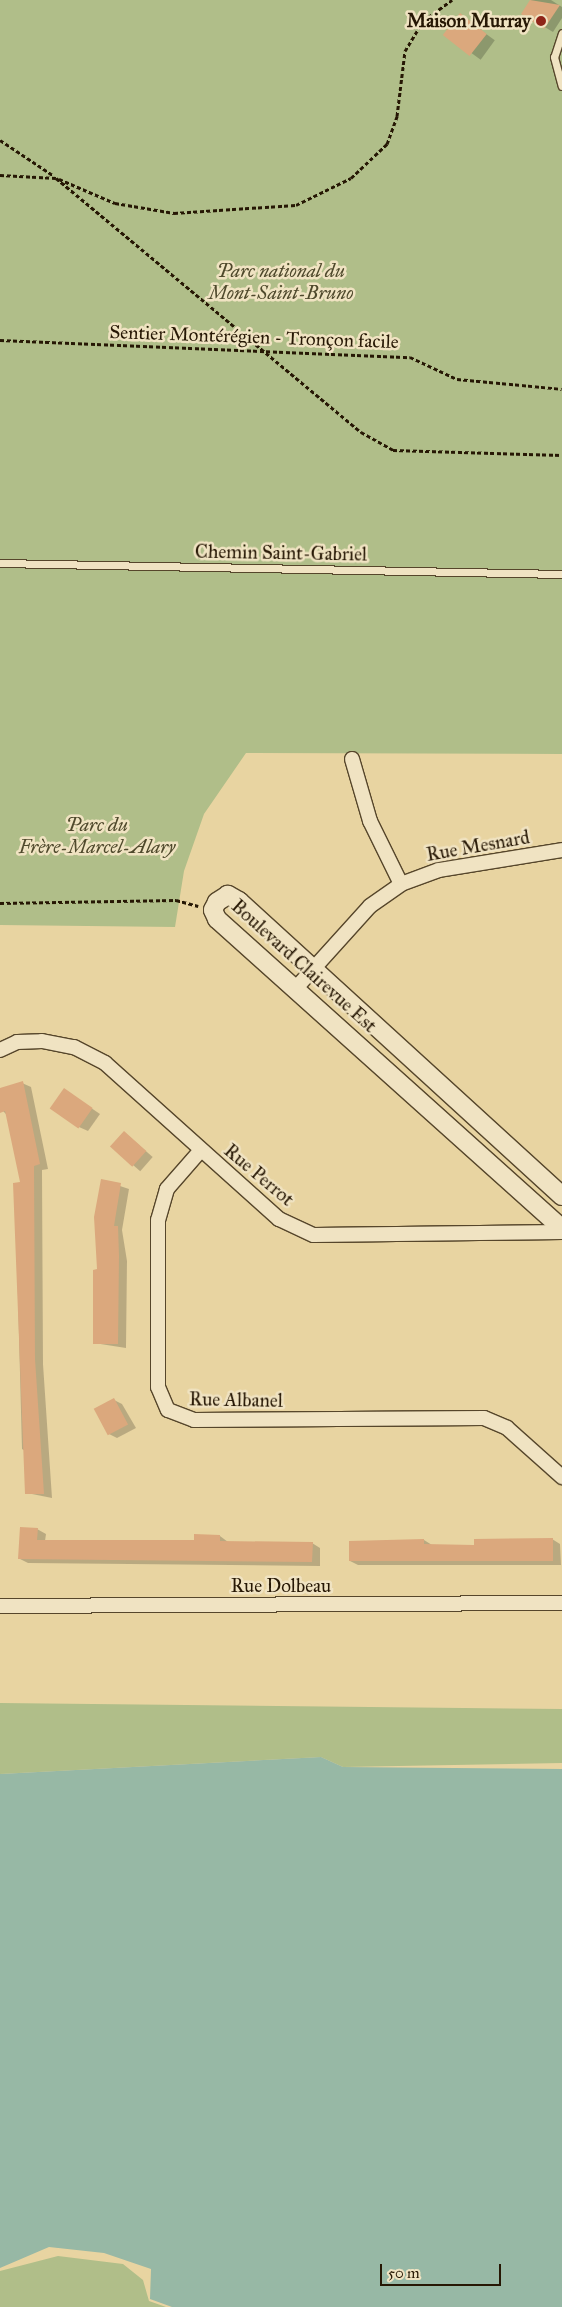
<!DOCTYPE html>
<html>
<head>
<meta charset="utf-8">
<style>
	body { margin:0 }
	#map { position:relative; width:562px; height:2307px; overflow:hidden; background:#e8d4a1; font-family:"IM FELL Great Primer",serif }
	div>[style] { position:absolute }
	.green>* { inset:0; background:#b0be89 }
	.water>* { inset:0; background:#97b8a5 }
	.shadow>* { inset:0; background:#0003; transform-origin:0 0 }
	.building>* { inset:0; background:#dba87d; transform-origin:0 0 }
	.path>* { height:3px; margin-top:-1.5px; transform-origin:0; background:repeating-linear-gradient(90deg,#261704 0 4px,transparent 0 6.5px) }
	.roads { filter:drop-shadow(1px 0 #56462b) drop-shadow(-1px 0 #56462b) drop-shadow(0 1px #56462b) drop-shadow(0 -1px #56462b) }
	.service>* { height:7px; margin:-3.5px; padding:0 3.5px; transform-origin:3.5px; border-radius:3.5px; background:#f0e3c2 }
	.minor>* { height:14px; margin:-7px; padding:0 7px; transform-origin:7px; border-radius:7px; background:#f0e3c2 }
	.tertiary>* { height:18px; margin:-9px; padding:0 9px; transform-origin:9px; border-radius:9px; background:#f0e3c2 }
	.dots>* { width:14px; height:14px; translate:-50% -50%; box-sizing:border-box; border:2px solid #f0e3c2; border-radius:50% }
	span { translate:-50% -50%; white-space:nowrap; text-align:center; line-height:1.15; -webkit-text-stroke:5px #f0e3c2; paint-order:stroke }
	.poi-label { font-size:19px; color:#261704; font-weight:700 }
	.right { translate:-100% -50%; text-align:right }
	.park-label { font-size:19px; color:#4f492c; font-style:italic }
	.street-label { font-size:19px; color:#261704 }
	.scale { position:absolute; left:380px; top:2264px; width:121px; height:22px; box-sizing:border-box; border:2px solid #261704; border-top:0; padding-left:6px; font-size:15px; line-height:18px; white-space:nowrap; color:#261704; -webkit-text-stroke:4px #f0e3c2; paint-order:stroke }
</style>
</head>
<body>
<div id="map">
	<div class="green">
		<div style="clip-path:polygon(0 0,562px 0,562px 754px,246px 753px,204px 814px,184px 871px,175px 927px,0 925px)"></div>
		<div style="clip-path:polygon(0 1703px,562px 1709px,562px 1763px,343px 1767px,321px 1757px,0 1774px)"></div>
		<div style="clip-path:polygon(58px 2256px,123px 2264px,143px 2280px,149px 2301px,166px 2307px,0 2307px,0 2271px)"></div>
	</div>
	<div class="water">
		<div style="clip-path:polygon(321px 1757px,343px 1767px,562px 1769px,562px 2307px,172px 2307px,150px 2299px,151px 2269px,104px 2253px,49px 2247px,0 2268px,0 1774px)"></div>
	</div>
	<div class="shadow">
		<div style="clip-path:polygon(531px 0,551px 0,562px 7px,562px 18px,553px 32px,523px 14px)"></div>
		<div style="left:460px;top:15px;width:43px;height:24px;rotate:36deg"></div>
		<div style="clip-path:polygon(22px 1083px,31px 1087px,48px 1169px,42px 1170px,43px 1364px,52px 1498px,27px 1493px,27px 1452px,22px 1449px,15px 1184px,22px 1183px,7px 1115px,0 1108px,0 1090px)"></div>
		<div style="clip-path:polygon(72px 1095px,100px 1114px,88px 1131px,79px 1127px)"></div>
		<div style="left:124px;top:1132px;width:38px;height:19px;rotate:41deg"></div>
		<div style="clip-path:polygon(102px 1180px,129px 1189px,122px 1230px,127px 1261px,126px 1348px,94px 1343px)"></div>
		<div style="clip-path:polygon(114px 1400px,122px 1404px,136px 1428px,117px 1438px,109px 1434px)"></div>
		<div style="clip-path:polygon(37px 1529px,46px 1534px,45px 1541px,195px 1542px,220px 1536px,228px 1542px,312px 1543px,320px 1548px,320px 1566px,28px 1563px,20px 1559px)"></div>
		<div style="clip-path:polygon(552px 1539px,560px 1544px,561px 1565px,358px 1565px,350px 1561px,424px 1540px,432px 1545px,475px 1546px)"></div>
	</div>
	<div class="building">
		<div style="clip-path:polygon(530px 0,560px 5px,544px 29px,521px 14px)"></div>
		<div style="left:460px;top:13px;width:34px;height:28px;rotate:38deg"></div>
		<div style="clip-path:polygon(23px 1081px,40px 1164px,34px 1166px,35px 1359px,44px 1494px,25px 1494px,13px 1183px,20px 1182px,5px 1111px,0 1113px,0 1088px)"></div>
		<div style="left:64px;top:1088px;width:35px;height:25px;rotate:35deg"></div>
		<div style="left:124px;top:1131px;width:30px;height:21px;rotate:42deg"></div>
		<div style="clip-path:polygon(101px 1179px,121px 1183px,114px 1226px,118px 1226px,119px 1256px,118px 1344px,93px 1344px,93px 1270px,97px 1269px,94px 1217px)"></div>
		<div style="left:114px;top:1398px;width:30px;height:23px;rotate:62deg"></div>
		<div style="clip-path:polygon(20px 1527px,38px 1528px,37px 1540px,194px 1540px,194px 1534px,220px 1535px,220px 1541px,313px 1542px,312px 1562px,18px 1559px)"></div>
		<div style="clip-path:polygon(553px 1538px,553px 1561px,349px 1561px,349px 1541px,424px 1539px,424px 1544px,474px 1545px,474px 1539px)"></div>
	</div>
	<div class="path">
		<div style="left:0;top:140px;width:65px;rotate:33.7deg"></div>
		<div style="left:0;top:175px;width:56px;rotate:3.1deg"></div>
		<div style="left:56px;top:178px;width:397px;rotate:39.8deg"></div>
		<div style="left:361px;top:432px;width:37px;rotate:29deg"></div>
		<div style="left:393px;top:450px;width:169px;rotate:1.7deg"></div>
		<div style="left:59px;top:179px;width:61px;rotate:23.2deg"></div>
		<div style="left:115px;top:203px;width:60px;rotate:9.6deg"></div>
		<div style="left:174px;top:213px;width:122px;rotate:-3.8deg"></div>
		<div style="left:296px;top:205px;width:61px;rotate:-26.1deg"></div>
		<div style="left:351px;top:178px;width:50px;rotate:-43.4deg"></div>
		<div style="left:387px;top:144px;width:30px;rotate:-70deg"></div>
		<div style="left:397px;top:116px;width:65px;rotate:-83deg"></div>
		<div style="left:405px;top:51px;width:35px;rotate:-59deg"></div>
		<div style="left:423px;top:21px;width:36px;rotate:-36deg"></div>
		<div style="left:0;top:340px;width:410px;rotate:2.4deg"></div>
		<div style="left:410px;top:357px;width:52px;rotate:25.1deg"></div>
		<div style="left:457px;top:379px;width:105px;rotate:5.4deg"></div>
		<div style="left:0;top:903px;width:176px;rotate:-1deg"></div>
		<div style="left:176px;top:900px;width:23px;rotate:15deg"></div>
	</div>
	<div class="roads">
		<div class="service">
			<div style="left:562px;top:33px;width:25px;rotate:108deg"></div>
			<div style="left:554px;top:57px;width:30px;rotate:75deg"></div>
			<div style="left:0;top:563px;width:562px;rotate:1.12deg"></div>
		</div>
		<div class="minor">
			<div style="left:352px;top:759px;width:65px;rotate:73.8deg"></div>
			<div style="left:370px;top:821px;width:70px;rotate:63.8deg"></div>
			<div style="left:296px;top:988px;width:110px;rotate:-47.9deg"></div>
			<div style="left:370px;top:906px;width:38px;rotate:-35deg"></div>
			<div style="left:401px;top:884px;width:40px;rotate:-20.2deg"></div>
			<div style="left:439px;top:870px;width:125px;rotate:-9.2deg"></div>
			<div style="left:0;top:1050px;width:19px;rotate:-25deg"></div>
			<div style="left:17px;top:1042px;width:25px;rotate:-2deg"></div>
			<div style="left:42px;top:1041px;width:33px;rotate:11deg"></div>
			<div style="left:74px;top:1047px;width:35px;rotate:27deg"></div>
			<div style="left:105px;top:1063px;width:234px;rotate:41.9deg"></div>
			<div style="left:279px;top:1219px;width:38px;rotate:25deg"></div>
			<div style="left:314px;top:1235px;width:248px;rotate:-0.7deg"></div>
			<div style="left:201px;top:1150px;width:52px;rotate:131.1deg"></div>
			<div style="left:167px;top:1189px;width:32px;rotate:106deg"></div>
			<div style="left:158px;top:1220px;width:167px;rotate:90deg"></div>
			<div style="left:158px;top:1387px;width:25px;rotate:67deg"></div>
			<div style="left:168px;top:1410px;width:28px;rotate:21deg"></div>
			<div style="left:194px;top:1420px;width:290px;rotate:-0.4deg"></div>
			<div style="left:484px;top:1418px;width:25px;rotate:23deg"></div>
			<div style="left:507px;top:1428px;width:74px;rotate:41.7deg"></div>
			<div style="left:0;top:1606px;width:562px;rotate:-0.31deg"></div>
		</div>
		<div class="tertiary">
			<div style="left:562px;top:1196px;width:437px;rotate:-137.6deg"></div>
			<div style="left:239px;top:901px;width:13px;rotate:-151deg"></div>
			<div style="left:228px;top:895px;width:13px;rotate:148deg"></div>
			<div style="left:217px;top:902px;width:9px;rotate:117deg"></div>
			<div style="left:213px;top:910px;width:10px;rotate:66deg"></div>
			<div style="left:217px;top:919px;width:464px;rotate:41.9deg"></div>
		</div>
	</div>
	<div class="dots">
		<div style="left:541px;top:21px;background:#8f2418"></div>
	</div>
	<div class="poi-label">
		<span class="right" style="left:531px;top:21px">Maison Murray</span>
	</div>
	<div class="park-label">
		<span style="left:281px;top:282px">Parc national du<br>Mont-Saint-Bruno</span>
		<span style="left:97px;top:836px">Parc du<br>Frère-Marcel-Alary</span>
	</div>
	<div class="street-label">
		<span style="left:254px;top:337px;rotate:2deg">Sentier Montérégien - Tronçon facile</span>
		<span style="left:281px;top:553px;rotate:1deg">Chemin Saint-Gabriel</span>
		<span style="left:478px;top:846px;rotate:-10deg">Rue Mesnard</span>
		<span style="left:304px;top:966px;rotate:42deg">Boulevard Clairevue Est</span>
		<span style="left:259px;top:1175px;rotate:40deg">Rue Perrot</span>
		<span style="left:236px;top:1400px;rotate:1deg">Rue Albanel</span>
		<span style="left:281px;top:1586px">Rue Dolbeau</span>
	</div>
	<div class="scale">50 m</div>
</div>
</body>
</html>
